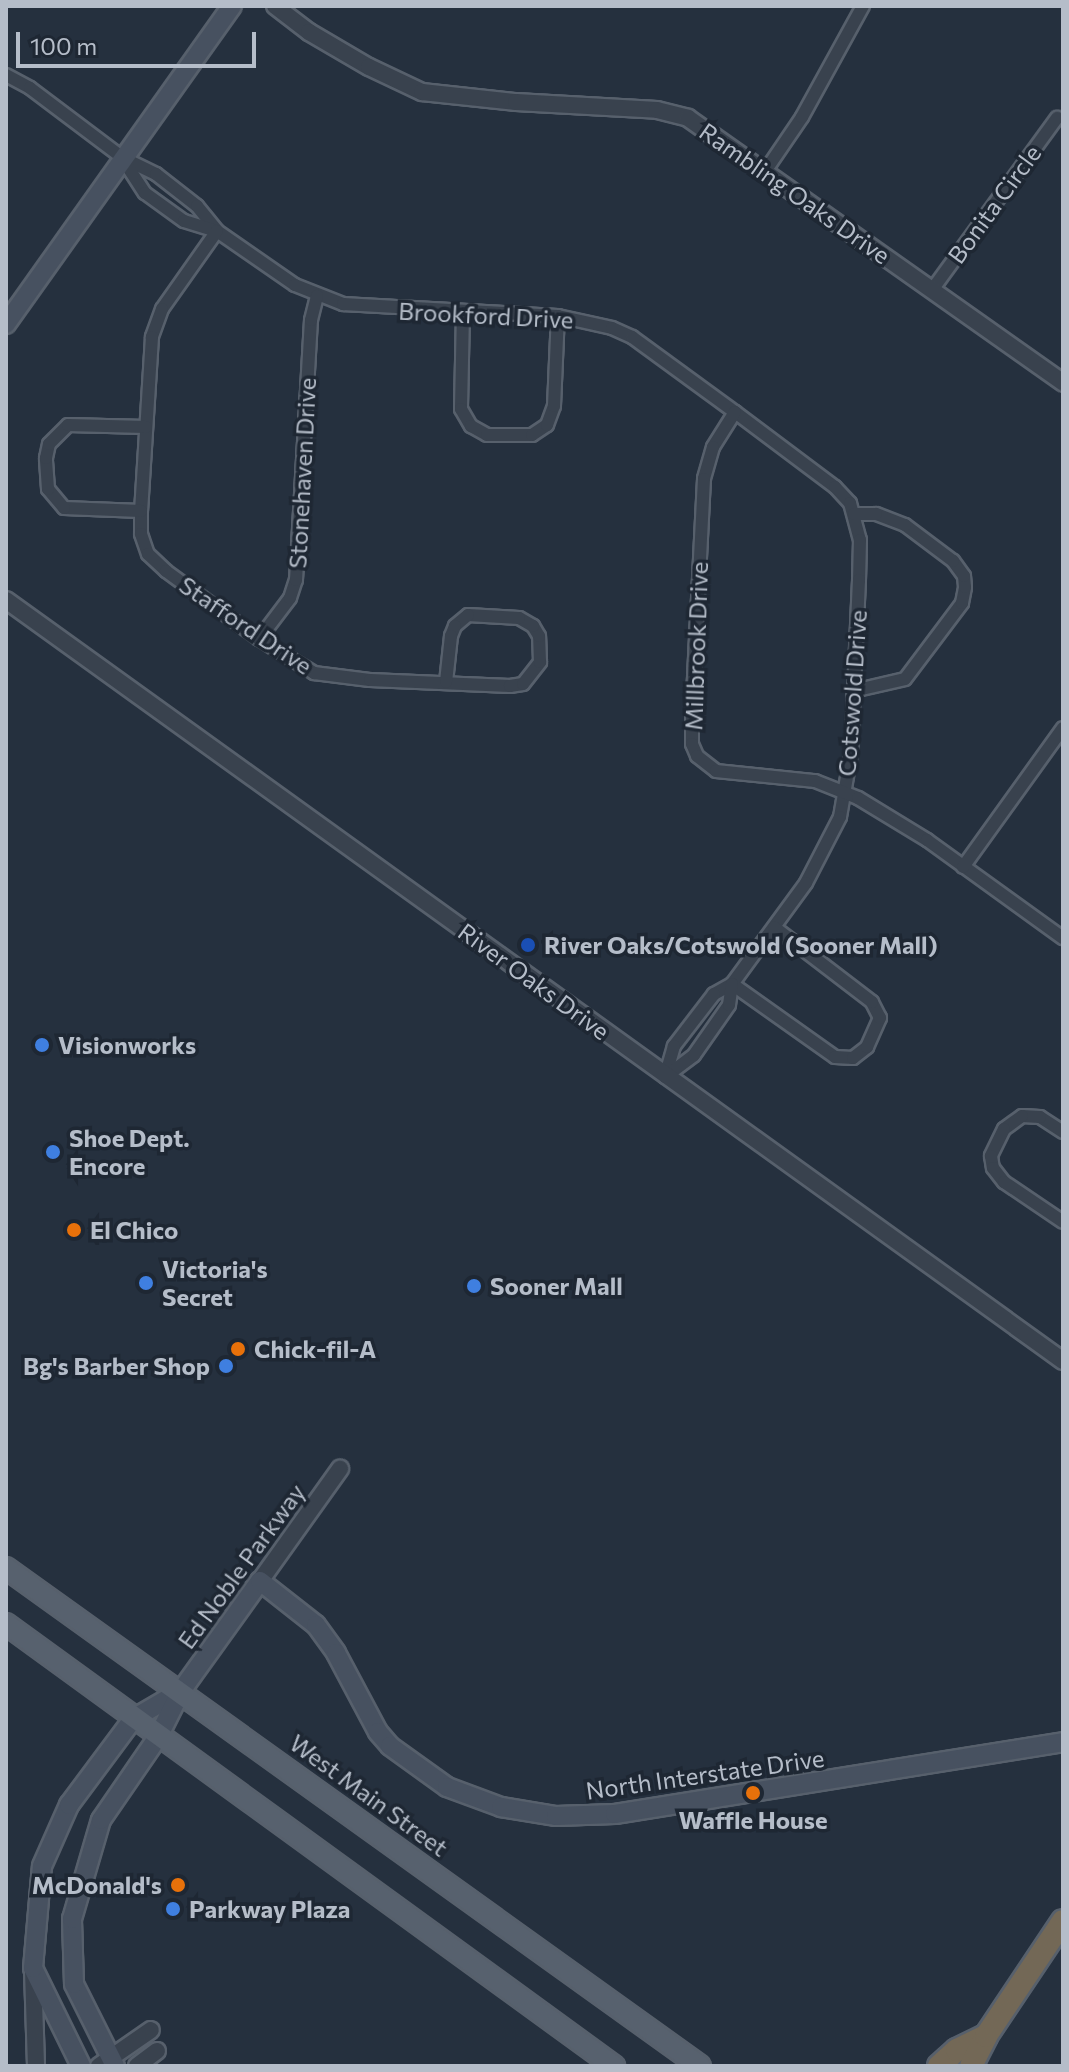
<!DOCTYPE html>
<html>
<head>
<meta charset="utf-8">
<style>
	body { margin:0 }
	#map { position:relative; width:1069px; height:2072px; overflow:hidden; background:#25303e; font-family:Commissioner,sans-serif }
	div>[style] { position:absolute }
	.roads { filter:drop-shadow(2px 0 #57606c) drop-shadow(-2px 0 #57606c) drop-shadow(0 2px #57606c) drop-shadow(0 -2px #57606c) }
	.minor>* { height:12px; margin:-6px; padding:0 6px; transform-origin:6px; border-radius:6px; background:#39424e }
	.tertiary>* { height:16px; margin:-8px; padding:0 8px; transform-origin:8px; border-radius:8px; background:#39424e }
	.secondary>* { height:18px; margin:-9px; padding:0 9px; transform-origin:9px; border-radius:9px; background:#475160 }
	.primary>* { height:20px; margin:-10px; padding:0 10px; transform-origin:10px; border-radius:10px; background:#57616e }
	.motorway>* { height:22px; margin:-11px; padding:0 11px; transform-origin:11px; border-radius:11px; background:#736856 }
	.dots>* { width:22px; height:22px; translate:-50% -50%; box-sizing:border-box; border:4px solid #1e2733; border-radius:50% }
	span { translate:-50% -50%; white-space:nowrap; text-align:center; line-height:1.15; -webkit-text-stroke:7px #1e2733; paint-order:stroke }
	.street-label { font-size:24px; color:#b5bdc9 }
	.poi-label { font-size:24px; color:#b5bdc9; font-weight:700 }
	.left { translate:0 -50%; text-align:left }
	.right { translate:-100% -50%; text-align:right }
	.frame { position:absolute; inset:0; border:8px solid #b5bdc9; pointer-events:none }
	.scale { position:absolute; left:16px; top:32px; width:240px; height:36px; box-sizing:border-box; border:4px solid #b5bdc9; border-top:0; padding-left:10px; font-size:24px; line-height:28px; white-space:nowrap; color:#b5bdc9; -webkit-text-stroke:6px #1e2733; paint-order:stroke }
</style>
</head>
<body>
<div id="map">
	<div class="roads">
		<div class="minor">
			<div style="left:6px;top:75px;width:27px;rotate:28deg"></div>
			<div style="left:30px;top:88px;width:116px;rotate:37deg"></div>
			<div style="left:123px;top:158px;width:37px;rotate:26deg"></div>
			<div style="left:156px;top:174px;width:52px;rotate:38deg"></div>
			<div style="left:197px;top:206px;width:32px;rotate:51deg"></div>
			<div style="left:217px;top:231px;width:95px;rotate:34.7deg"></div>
			<div style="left:295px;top:285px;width:52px;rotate:21.6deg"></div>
			<div style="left:343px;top:304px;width:215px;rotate:3.2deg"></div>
			<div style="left:558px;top:316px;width:55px;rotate:12.5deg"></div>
			<div style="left:612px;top:328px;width:22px;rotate:24deg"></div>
			<div style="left:632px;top:337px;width:127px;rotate:36.1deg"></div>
			<div style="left:735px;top:412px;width:125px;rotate:36.9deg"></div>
			<div style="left:835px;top:487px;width:22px;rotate:47deg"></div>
			<div style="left:850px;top:503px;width:38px;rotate:75deg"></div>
			<div style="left:860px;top:540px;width:40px;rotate:91.4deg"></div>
			<div style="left:859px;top:580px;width:174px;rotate:92.6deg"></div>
			<div style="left:851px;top:754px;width:64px;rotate:99.9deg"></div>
			<div style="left:840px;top:817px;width:74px;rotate:117.3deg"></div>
			<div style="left:806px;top:883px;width:125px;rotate:126.2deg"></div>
			<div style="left:732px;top:984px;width:21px;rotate:151deg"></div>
			<div style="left:714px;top:994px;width:66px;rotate:127.6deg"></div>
			<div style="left:674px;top:1046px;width:32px;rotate:106deg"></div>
			<div style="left:124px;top:161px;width:38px;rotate:57deg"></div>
			<div style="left:145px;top:193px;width:48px;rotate:35.7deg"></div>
			<div style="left:184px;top:221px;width:34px;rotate:17deg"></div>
			<div style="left:766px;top:170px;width:64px;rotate:-55.8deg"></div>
			<div style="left:802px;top:117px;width:127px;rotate:-61.2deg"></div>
			<div style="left:217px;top:231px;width:95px;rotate:125.2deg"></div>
			<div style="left:162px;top:309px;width:30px;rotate:110deg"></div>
			<div style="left:152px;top:337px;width:174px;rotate:93.6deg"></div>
			<div style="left:141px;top:511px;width:23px;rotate:90deg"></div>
			<div style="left:141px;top:534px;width:21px;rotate:71deg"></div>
			<div style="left:148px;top:554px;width:25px;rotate:43deg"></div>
			<div style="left:166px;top:571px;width:115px;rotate:36.2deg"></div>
			<div style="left:259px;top:639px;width:65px;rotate:31.7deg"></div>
			<div style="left:314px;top:673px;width:56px;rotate:7.1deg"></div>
			<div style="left:370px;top:680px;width:140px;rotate:2.5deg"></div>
			<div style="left:510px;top:686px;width:13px;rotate:-9deg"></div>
			<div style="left:523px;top:684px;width:28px;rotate:-52deg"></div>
			<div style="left:540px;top:662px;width:26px;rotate:-92deg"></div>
			<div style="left:539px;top:636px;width:12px;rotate:-121deg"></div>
			<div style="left:533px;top:626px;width:16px;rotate:-150deg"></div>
			<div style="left:519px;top:618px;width:51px;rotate:-176.6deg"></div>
			<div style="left:468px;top:615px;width:17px;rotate:140deg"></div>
			<div style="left:455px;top:626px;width:11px;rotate:112deg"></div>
			<div style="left:451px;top:636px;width:46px;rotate:96.2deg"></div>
			<div style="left:932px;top:290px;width:213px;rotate:-54deg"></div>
			<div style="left:463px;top:312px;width:97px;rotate:91.2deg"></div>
			<div style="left:461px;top:409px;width:20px;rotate:60deg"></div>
			<div style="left:471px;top:426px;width:18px;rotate:29deg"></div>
			<div style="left:487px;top:435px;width:45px"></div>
			<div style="left:532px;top:435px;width:18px;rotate:-34deg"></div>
			<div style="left:547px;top:425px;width:20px;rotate:-70deg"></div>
			<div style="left:554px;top:406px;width:90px;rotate:-87.5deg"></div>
			<div style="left:735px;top:412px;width:41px;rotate:122.2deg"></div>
			<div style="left:713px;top:447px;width:33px;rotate:106deg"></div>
			<div style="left:704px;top:479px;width:235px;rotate:92.9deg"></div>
			<div style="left:692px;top:714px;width:30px;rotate:90deg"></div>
			<div style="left:692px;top:744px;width:13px;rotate:67deg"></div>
			<div style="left:697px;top:756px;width:24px;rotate:38deg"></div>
			<div style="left:716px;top:771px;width:100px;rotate:5.8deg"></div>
			<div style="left:815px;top:781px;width:46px;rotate:21.6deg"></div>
			<div style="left:858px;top:798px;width:81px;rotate:31.3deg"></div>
			<div style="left:927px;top:840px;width:168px;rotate:35.8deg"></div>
			<div style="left:141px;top:511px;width:77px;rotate:-177.8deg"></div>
			<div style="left:64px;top:508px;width:25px;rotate:-130deg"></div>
			<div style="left:48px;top:489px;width:31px;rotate:-94deg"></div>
			<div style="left:46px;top:458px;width:14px;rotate:-78deg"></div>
			<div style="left:49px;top:444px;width:27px;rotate:-45deg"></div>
			<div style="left:68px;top:425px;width:78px;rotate:1.5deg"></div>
			<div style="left:259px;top:639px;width:51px;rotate:-52.9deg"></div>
			<div style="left:290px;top:598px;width:19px;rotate:-72deg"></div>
			<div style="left:296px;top:580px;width:260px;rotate:-86.7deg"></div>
			<div style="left:311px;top:320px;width:25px;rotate:-76deg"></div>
			<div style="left:853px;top:691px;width:53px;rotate:-13deg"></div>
			<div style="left:905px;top:679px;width:95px;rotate:-53.1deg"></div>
			<div style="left:962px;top:603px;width:16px;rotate:-79deg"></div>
			<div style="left:965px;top:587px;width:11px;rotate:-95deg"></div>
			<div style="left:964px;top:576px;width:19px;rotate:-126deg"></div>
			<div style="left:953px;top:561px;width:60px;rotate:-143.1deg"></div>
			<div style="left:905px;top:525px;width:31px;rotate:-159deg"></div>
			<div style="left:876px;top:514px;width:22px;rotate:180deg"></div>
			<div style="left:963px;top:867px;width:171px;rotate:-54.3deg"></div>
			<div style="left:732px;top:984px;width:126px;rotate:35.3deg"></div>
			<div style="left:835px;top:1057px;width:18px;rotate:3deg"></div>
			<div style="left:853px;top:1058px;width:18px;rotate:-38deg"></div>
			<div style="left:867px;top:1047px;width:32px;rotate:-66deg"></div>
			<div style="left:880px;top:1018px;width:18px;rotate:-117deg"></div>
			<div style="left:872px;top:1002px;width:123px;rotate:-142.6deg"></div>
			<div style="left:665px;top:1077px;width:36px;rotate:-37deg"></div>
			<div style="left:694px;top:1055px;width:61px;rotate:-55deg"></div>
			<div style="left:729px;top:1005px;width:21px;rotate:-82deg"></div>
			<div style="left:1063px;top:1132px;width:27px;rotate:-147deg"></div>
			<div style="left:1040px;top:1117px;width:18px;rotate:-177deg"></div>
			<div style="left:1022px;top:1116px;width:22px;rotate:144deg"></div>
			<div style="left:1004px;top:1129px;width:30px;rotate:116deg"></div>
			<div style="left:991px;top:1156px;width:12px;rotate:81deg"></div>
			<div style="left:993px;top:1168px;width:18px;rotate:52deg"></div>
			<div style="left:1004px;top:1182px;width:71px;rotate:34.1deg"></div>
		</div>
		<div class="tertiary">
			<div style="left:275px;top:6px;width:43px;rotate:37.4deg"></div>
			<div style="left:309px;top:32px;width:69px;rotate:30.3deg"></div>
			<div style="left:369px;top:67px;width:59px;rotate:25.3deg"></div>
			<div style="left:422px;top:92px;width:95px;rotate:6.1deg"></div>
			<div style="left:516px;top:102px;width:141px;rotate:3.2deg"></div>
			<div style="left:657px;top:110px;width:32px;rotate:14deg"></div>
			<div style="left:688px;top:118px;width:459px;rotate:35.2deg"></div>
			<div style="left:6px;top:600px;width:1302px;rotate:35.75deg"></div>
			<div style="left:260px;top:1581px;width:138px;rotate:-54.5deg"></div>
			<div style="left:33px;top:1970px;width:96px;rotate:88.2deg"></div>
			<div style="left:99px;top:2066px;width:63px;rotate:-34.7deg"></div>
			<div style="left:137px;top:2066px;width:25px;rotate:-37deg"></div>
		</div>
		<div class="secondary">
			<div style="left:6px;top:324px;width:390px;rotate:-54.6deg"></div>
			<div style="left:81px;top:2066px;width:109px;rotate:-116.1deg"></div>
			<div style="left:33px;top:1968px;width:102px;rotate:-85deg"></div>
			<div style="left:42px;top:1866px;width:67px;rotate:-66.1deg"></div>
			<div style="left:69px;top:1805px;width:107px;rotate:-53.3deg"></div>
			<div style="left:133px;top:1719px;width:56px;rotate:-30.3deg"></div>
			<div style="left:115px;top:2066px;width:92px;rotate:-116.6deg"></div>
			<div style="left:74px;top:1984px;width:65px;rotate:-91.8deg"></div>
			<div style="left:72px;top:1919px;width:103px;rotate:-73.7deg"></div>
			<div style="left:101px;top:1820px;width:101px;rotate:-55.5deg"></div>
			<div style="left:158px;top:1737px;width:51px;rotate:-63.4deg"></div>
			<div style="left:181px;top:1691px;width:135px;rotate:-54.3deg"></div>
			<div style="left:260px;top:1581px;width:71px;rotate:38.2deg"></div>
			<div style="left:316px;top:1625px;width:34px;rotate:54deg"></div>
			<div style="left:336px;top:1653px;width:89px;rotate:62deg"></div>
			<div style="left:378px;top:1732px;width:18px;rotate:49deg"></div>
			<div style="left:390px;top:1746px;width:70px;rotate:35.7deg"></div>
			<div style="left:447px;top:1787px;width:58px;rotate:20.3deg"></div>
			<div style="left:501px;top:1807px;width:56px;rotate:9.3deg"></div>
			<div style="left:556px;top:1816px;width:59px;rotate:-1.9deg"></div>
			<div style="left:615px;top:1814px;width:454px;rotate:-9.1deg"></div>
		</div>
		<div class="primary">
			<div style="left:6px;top:1568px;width:854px;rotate:35.66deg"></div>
			<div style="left:6px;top:1624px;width:752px;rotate:36.02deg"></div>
		</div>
		<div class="motorway">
			<div style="left:939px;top:2066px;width:24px;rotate:-42deg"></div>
			<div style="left:957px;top:2050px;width:32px;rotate:-26deg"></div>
			<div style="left:971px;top:2066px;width:34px;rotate:-63deg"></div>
			<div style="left:986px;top:2036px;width:138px;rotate:-56.2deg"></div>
		</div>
	</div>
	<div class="dots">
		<div style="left:528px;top:945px;background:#1a4fb4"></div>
		<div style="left:42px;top:1045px;background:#3f7fe0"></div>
		<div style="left:53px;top:1152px;background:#3f7fe0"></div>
		<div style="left:74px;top:1230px;background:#e8710a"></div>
		<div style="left:146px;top:1283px;background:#3f7fe0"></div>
		<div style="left:474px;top:1286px;background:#3f7fe0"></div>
		<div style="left:238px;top:1349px;background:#e8710a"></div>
		<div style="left:226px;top:1366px;background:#3f7fe0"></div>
		<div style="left:753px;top:1793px;background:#e8710a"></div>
		<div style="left:178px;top:1885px;background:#e8710a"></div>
		<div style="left:173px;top:1909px;background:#3f7fe0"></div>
	</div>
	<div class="street-label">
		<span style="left:795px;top:193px;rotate:35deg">Rambling Oaks Drive</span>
		<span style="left:994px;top:204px;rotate:-54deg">Bonita Circle</span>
		<span style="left:486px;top:315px;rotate:3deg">Brookford Drive</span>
		<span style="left:302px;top:473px;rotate:-87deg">Stonehaven Drive</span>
		<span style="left:246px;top:625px;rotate:34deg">Stafford Drive</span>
		<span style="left:696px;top:646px;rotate:-88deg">Millbrook Drive</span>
		<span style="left:852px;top:693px;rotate:-86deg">Cotswold Drive</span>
		<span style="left:534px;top:981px;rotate:36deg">River Oaks Drive</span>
		<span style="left:241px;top:1566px;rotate:-54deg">Ed Noble Parkway</span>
		<span style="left:705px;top:1774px;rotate:-8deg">North Interstate Drive</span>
		<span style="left:369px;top:1795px;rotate:36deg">West Main Street</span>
	</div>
	<div class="poi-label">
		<span class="left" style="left:544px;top:945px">River Oaks/Cotswold (Sooner Mall)</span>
		<span class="left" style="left:58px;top:1045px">Visionworks</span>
		<span class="left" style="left:69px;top:1152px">Shoe Dept.<br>Encore</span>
		<span class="left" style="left:90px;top:1230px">El Chico</span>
		<span class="left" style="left:162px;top:1283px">Victoria's<br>Secret</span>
		<span class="left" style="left:490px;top:1286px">Sooner Mall</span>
		<span class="left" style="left:254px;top:1349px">Chick-fil-A</span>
		<span class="right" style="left:210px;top:1366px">Bg's Barber Shop</span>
		<span style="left:753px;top:1820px">Waffle House</span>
		<span class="right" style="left:162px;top:1885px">McDonald's</span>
		<span class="left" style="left:189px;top:1909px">Parkway Plaza</span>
	</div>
	<div class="frame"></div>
	<div class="scale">100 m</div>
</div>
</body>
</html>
